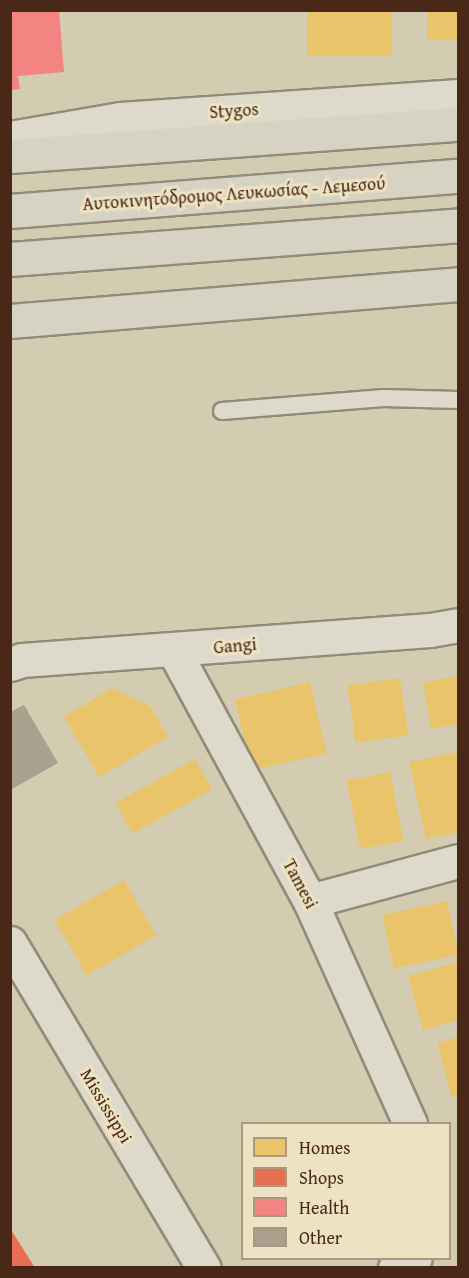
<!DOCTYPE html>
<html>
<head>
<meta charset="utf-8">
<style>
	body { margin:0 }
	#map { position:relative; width:469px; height:1278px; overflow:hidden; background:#d4ccb0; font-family:"Gentium Book Plus",serif }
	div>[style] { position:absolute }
	.homes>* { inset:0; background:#e9c46a; transform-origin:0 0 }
	.shops>* { inset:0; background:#e76f51 }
	.health>* { inset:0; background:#f28482 }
	.building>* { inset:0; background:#a9a18e }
	.roads { filter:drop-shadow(2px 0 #938a79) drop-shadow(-2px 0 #938a79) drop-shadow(0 2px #938a79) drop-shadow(0 -2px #938a79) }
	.lane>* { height:16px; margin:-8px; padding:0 8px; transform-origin:8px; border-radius:8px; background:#dddacb }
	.street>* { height:33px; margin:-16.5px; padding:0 16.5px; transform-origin:16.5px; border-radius:16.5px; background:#dddacb }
	.highway>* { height:33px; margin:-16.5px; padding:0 16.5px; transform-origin:16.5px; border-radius:16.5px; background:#d7d3c3 }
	span { translate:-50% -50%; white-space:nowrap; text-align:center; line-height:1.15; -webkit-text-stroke:6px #ede3c2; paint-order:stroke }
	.street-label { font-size:18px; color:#492817 }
	.frame { position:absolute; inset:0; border:12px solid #492817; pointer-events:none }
	.legend { position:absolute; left:241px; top:1122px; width:210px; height:138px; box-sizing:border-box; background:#ede3c2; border:2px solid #ab987e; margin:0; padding:8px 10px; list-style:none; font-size:18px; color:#492817 }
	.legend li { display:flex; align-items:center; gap:12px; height:30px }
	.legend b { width:30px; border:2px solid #ab987e }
</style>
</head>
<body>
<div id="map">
	<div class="homes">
		<div style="left:307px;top:10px;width:85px;height:46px"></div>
		<div style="left:427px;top:10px;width:30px;height:30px"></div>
		<div style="clip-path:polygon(458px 676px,458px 724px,431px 729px,423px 682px)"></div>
		<div style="left:400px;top:678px;width:58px;height:53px;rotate:82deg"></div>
		<div style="left:310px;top:682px;width:73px;height:77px;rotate:77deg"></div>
		<div style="clip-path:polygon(112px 688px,150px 706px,168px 737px,99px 777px,64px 717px)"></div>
		<div style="clip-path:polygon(458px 752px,458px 832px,426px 839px,409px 762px)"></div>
		<div style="left:195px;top:759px;width:35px;height:91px;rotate:61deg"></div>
		<div style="left:390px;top:772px;width:70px;height:44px;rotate:79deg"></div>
		<div style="left:124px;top:880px;width:64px;height:80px;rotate:60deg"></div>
		<div style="left:447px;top:901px;width:55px;height:66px;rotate:78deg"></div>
		<div style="clip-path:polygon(458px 962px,458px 1020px,423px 1030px,408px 976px)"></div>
		<div style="clip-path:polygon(458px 1037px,458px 1095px,452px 1097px,437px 1043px)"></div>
	</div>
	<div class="shops">
		<div style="clip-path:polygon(10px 1228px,35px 1268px,10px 1268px)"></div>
	</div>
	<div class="health">
		<div style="clip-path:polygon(10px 10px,59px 10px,64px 72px,18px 76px,20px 89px,10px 90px)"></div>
	</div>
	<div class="building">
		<div style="clip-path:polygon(24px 705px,58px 763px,10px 790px,10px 712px)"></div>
	</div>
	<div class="roads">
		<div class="lane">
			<div style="left:222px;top:411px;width:162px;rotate:-4.6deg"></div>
			<div style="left:383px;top:398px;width:75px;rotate:1.5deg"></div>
		</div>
		<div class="street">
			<div style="left:10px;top:138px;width:112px;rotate:-9.8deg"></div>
			<div style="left:120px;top:119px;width:339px;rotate:-3.9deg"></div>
			<div style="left:174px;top:651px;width:285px;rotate:61.5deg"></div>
			<div style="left:310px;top:901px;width:244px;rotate:65.8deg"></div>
			<div style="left:10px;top:664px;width:13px;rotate:-18deg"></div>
			<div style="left:22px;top:660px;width:409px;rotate:-4.2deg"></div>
			<div style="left:430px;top:630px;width:28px;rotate:-10deg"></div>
			<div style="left:310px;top:901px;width:153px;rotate:-15.1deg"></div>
			<div style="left:10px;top:943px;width:378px;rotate:59.2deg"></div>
			<div style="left:395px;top:1268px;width:22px;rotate:-27deg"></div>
		</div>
		<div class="highway">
			<div style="left:10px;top:156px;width:449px;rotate:-4.1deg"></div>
			<div style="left:10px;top:211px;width:449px;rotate:-4.5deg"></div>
			<div style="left:10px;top:259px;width:449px;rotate:-4.3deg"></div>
			<div style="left:10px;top:321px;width:450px;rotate:-4.7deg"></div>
		</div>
	</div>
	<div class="street-label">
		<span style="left:234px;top:111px;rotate:-4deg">Stygos</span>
		<span style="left:234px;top:194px;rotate:-4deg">Αυτοκινητόδρομος Λευκωσίας - Λεμεσού</span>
		<span style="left:235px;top:646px;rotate:-5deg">Gangi</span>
		<span style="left:300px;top:884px;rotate:62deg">Tamesi</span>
		<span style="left:106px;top:1106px;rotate:59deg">Mississippi</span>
	</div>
	<div class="frame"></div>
	<ul class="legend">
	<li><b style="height:16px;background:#e9c46a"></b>Homes</li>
	<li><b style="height:16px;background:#e76f51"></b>Shops</li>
	<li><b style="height:16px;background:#f28482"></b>Health</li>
	<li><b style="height:16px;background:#a9a18e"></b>Other</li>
	</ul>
</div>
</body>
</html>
